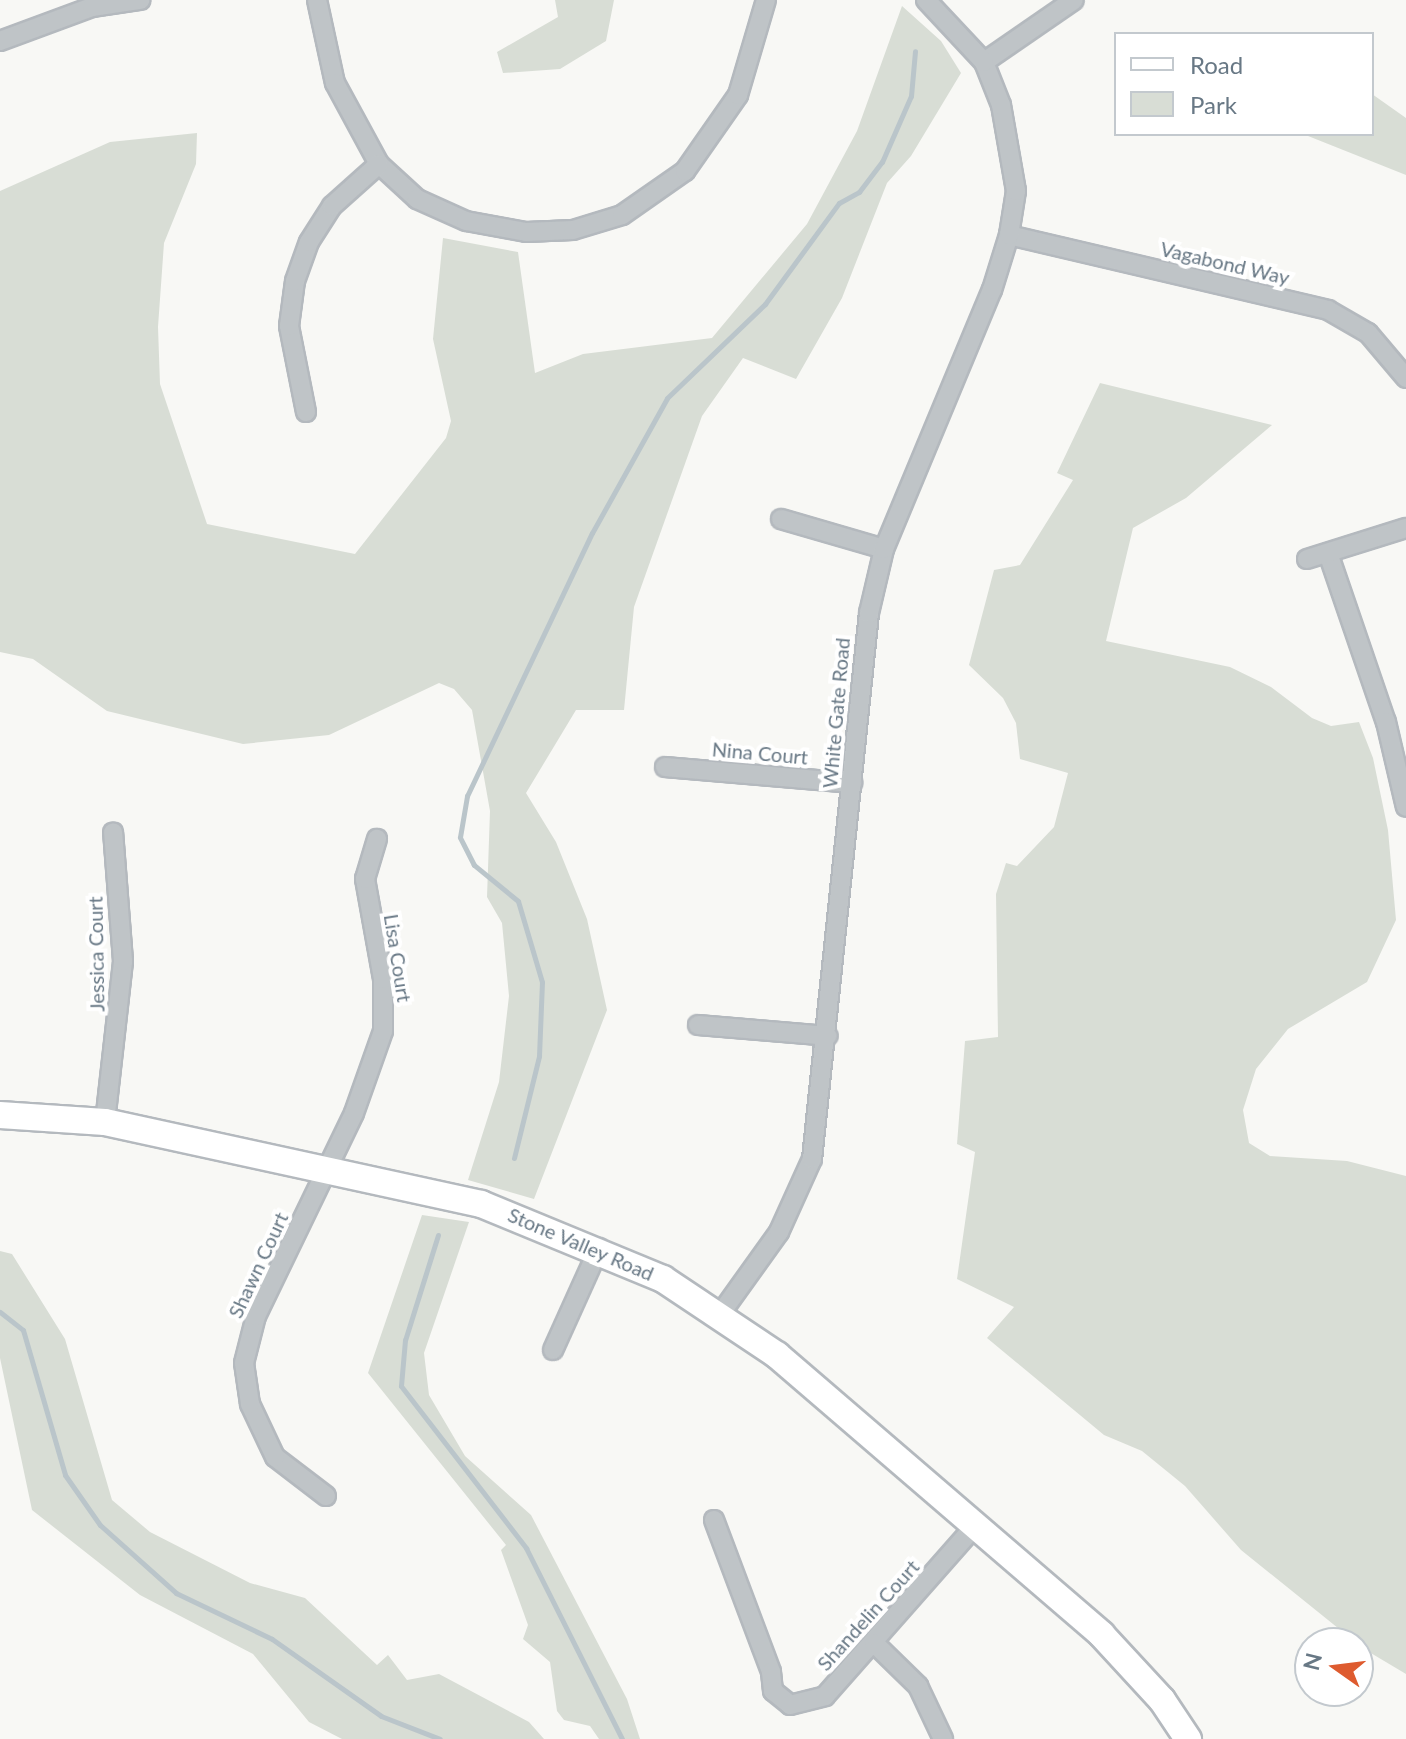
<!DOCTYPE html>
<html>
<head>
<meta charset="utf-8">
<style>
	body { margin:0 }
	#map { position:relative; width:1406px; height:1739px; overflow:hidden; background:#f8f8f5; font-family:Lato,sans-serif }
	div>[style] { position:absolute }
	.green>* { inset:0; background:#d8ddd5 }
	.stream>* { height:5px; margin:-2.5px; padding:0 2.5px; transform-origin:2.5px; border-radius:2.5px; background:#bac5ca }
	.roads { filter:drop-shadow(2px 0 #b4b9be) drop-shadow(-2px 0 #b4b9be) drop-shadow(0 2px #b4b9be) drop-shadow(0 -2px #b4b9be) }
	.street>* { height:18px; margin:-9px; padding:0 9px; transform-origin:9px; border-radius:9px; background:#bfc4c7 }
	.secondary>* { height:26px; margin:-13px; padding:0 13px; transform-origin:13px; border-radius:13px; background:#fff }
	span { translate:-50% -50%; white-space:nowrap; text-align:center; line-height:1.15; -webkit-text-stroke:8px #fff; paint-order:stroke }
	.street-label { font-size:20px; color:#687885 }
	.legend { position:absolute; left:1114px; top:32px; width:260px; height:104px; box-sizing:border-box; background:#fff; border:2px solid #c3c9ce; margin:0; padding:10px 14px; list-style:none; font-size:24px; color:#687885 }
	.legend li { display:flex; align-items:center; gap:16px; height:40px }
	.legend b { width:40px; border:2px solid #c3c9ce }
	.north { position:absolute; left:1294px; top:1627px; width:80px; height:80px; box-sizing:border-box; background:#fff; border:2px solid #c3c9ce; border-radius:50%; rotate:284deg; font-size:22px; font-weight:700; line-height:32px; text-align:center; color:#687885 }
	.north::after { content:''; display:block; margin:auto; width:28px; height:36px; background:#de5b2f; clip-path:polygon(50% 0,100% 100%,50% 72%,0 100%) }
</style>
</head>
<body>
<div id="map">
	<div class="green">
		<div style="clip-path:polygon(555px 0,614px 0,606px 41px,560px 69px,503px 73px,497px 52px,558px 17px)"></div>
		<div style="clip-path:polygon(902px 6px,941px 41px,961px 73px,911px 156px,887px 183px,842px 298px,796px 379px,743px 358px,702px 416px,634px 607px,624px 710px,576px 710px,526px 793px,556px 842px,587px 919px,607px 1010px,534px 1199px,468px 1180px,499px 1082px,509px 996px,502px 923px,487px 897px,490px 811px,472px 710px,454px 689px,439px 683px,329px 735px,243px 744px,107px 711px,33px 659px,0 652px,0 191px,110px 142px,197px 133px,196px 164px,164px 243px,158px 327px,160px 384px,207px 524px,355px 554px,446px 438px,451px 421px,433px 339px,443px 238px,518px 252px,535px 373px,583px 354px,712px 338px,807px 224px,857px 131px)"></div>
		<div style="clip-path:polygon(1372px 94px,1406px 118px,1406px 175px,1303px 134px,1372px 134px)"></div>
		<div style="clip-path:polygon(1100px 383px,1272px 425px,1186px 498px,1133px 528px,1106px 641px,1230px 667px,1271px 687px,1312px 718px,1331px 726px,1359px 722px,1373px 758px,1388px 830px,1396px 920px,1367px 982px,1288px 1029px,1256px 1069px,1243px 1110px,1249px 1143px,1270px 1156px,1347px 1161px,1406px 1176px,1406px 1674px,1364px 1649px,1241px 1550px,1185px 1486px,1142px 1451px,1104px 1435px,987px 1338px,1014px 1307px,957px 1279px,975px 1152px,957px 1144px,965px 1041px,998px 1037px,996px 894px,1006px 863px,1017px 866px,1054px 827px,1068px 773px,1020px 759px,1016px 723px,1003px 698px,969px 665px,994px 570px,1020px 565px,1073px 480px,1057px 473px)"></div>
		<div style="clip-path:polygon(422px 1215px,469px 1222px,424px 1353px,429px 1395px,465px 1456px,531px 1515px,627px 1699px,640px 1739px,599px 1739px,590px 1726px,564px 1720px,557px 1711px,550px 1662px,523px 1639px,528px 1625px,501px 1550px,506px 1545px,368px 1373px)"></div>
		<div style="clip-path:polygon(0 1251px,12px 1254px,65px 1339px,112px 1500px,150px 1532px,250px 1583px,305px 1598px,377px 1665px,388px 1655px,407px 1680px,439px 1674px,529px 1722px,544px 1739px,342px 1739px,309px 1722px,253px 1654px,140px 1595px,32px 1510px,0 1358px)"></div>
	</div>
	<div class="stream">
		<div style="left:514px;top:1158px;width:105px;rotate:-76.2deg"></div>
		<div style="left:539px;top:1056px;width:74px;rotate:-87.7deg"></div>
		<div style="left:542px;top:982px;width:84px;rotate:-106.5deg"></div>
		<div style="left:518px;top:901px;width:57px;rotate:-140.7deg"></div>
		<div style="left:474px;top:865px;width:31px;rotate:-117deg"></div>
		<div style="left:460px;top:837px;width:42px;rotate:-80.3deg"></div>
		<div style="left:467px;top:796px;width:291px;rotate:-64.6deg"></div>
		<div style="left:592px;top:533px;width:154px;rotate:-60.9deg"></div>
		<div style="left:667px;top:398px;width:136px;rotate:-43.8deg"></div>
		<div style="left:765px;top:304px;width:125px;rotate:-53.8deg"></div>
		<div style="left:839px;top:203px;width:23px;rotate:-29deg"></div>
		<div style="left:859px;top:192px;width:38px;rotate:-53deg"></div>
		<div style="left:882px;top:162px;width:72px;rotate:-66.3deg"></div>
		<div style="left:911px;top:96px;width:45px;rotate:-84.9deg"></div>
		<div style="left:438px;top:1235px;width:110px;rotate:107.4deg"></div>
		<div style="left:405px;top:1340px;width:46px;rotate:95deg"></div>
		<div style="left:401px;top:1386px;width:205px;rotate:52.3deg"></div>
		<div style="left:526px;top:1548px;width:214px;rotate:63.3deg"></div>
		<div style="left:0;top:1312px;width:29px;rotate:38deg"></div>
		<div style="left:23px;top:1330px;width:151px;rotate:73.8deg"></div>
		<div style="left:65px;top:1475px;width:61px;rotate:55deg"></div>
		<div style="left:100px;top:1525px;width:102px;rotate:41.8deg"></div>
		<div style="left:176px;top:1593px;width:106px;rotate:25.6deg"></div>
		<div style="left:272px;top:1639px;width:133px;rotate:35.2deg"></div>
		<div style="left:381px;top:1716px;width:63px;rotate:21.3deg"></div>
	</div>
	<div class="roads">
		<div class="street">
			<div style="left:317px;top:0;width:85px;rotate:77.8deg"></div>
			<div style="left:335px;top:83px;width:92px;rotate:61.5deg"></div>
			<div style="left:379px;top:164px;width:52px;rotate:42.6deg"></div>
			<div style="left:417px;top:199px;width:54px;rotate:24.2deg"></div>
			<div style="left:466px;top:221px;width:61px;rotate:10.4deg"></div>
			<div style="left:526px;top:232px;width:47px;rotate:-2.4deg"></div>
			<div style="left:573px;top:230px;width:51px;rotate:-17deg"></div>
			<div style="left:622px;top:215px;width:77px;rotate:-34.9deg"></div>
			<div style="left:685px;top:171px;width:93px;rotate:-55.1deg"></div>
			<div style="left:738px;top:95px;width:99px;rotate:-73.6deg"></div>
			<div style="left:0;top:41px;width:98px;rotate:-20.3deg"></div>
			<div style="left:92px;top:7px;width:49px;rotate:-8.3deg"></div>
			<div style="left:984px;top:62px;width:109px;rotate:-34.6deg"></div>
			<div style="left:1009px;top:235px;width:328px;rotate:13.2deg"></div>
			<div style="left:1328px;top:310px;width:46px;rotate:29.9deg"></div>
			<div style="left:1368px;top:333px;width:59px;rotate:49.8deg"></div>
			<div style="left:306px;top:412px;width:88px;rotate:-101.2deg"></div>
			<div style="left:289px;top:326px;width:45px;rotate:-82.4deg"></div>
			<div style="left:295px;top:281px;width:41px;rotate:-70.3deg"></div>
			<div style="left:309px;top:242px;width:43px;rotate:-57.4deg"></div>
			<div style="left:332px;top:206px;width:63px;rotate:-41.8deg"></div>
			<div style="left:781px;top:519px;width:107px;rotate:16.2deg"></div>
			<div style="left:1328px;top:553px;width:179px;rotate:71.1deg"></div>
			<div style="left:1386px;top:722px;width:87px;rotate:76.8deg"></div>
			<div style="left:1307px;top:559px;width:104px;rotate:-17.4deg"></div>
			<div style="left:665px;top:767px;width:188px;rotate:4.9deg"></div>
			<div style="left:698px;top:1025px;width:130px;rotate:4.8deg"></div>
			<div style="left:105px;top:1122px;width:162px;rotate:-83.6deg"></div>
			<div style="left:123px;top:961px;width:129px;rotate:-94.4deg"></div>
			<div style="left:721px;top:1313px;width:100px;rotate:-54.4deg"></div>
			<div style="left:779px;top:1232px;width:80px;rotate:-65.7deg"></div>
			<div style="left:812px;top:1159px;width:549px;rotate:-84.04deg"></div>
			<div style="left:869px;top:613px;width:66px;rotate:-76.8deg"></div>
			<div style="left:884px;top:549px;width:281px;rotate:-67.4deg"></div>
			<div style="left:992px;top:290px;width:58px;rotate:-72.8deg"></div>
			<div style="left:1009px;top:235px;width:45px;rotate:-81deg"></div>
			<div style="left:1016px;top:191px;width:87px;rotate:-99.9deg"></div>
			<div style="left:1001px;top:105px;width:46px;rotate:-111.6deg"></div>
			<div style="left:984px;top:62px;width:85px;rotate:-133.1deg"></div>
			<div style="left:553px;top:1350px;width:112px;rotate:-65.7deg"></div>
			<div style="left:326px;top:1496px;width:64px;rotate:-142.6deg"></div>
			<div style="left:275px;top:1457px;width:59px;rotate:-115.3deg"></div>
			<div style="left:250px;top:1404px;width:41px;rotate:-98.3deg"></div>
			<div style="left:244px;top:1363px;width:49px;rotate:-75.7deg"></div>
			<div style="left:256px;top:1316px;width:225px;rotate:-64.2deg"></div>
			<div style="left:354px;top:1113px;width:87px;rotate:-70.5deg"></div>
			<div style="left:383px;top:1031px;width:52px;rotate:-90deg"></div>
			<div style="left:383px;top:979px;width:102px;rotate:-100.2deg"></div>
			<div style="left:365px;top:879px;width:42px;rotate:-73.3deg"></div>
			<div style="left:714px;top:1520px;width:162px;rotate:69.4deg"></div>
			<div style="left:771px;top:1672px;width:19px;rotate:84deg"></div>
			<div style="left:773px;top:1691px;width:22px;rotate:39deg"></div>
			<div style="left:790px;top:1705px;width:36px;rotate:-14deg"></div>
			<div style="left:825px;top:1696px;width:228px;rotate:-48.6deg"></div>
			<div style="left:874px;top:1643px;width:62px;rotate:44.3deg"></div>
			<div style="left:918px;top:1686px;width:59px;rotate:64.7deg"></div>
		</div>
		<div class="secondary">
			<div style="left:0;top:1115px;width:105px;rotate:3.8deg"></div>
			<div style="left:105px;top:1122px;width:385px;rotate:12.3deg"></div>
			<div style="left:481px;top:1204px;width:197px;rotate:22.4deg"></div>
			<div style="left:663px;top:1279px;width:137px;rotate:33.7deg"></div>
			<div style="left:777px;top:1355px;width:428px;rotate:40.7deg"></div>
			<div style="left:1101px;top:1634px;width:90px;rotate:47.3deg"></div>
			<div style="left:1162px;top:1700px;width:47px;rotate:56.3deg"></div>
		</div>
	</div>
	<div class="street-label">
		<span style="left:1225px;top:263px;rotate:13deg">Vagabond Way</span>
		<span style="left:836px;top:713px;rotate:-85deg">White Gate Road</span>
		<span style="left:760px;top:753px;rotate:5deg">Nina Court</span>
		<span style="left:96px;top:954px;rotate:-91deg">Jessica Court</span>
		<span style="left:398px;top:958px;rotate:81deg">Lisa Court</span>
		<span style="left:581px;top:1244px;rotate:23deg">Stone Valley Road</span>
		<span style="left:258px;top:1265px;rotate:-65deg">Shawn Court</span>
		<span style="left:868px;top:1615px;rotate:-48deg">Shandelin Court</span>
	</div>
	<ul class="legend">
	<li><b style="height:10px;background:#fff"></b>Road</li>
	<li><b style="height:22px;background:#d8ddd5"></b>Park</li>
	</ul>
	<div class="north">N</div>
</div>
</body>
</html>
